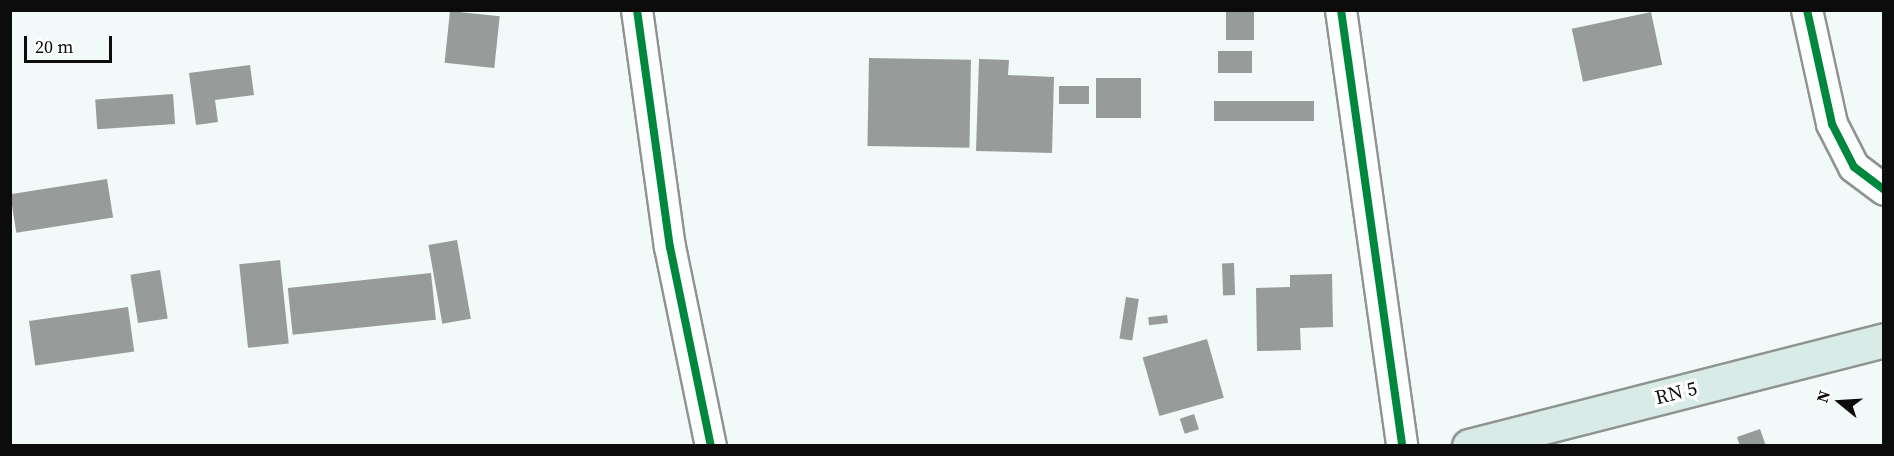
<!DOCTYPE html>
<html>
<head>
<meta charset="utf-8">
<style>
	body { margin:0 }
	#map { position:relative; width:1894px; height:456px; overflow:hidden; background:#f1faf8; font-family:"Source Serif 4",serif }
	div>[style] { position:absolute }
	.building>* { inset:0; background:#979c9a; transform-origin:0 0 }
	.roads { filter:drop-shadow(2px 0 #8f9392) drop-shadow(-2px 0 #8f9392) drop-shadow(0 2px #8f9392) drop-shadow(0 -2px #8f9392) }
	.minor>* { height:30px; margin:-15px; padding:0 15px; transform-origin:15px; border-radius:15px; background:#fdfefe }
	.primary>* { height:33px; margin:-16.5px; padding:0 16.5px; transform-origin:16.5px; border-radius:16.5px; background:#d9ebe7 }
	.cycleway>* { height:8px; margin:-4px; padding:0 4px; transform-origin:4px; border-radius:4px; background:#00873e }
	span { translate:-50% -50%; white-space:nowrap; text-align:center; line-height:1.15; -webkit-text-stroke:6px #fff; paint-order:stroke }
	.street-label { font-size:20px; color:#0c0c0c }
	.frame { position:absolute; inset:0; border:12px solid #0c0c0c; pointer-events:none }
	.north { position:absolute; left:1810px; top:372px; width:60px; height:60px; -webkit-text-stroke:4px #fff; paint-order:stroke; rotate:288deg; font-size:16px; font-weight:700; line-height:24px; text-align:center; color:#0c0c0c }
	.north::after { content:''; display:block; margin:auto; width:21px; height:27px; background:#0c0c0c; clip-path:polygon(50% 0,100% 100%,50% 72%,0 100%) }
	.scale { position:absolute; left:24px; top:36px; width:88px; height:27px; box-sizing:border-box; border:3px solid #0c0c0c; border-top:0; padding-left:8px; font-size:18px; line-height:21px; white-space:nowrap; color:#0c0c0c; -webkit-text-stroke:4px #fff; paint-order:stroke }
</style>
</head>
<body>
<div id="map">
	<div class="building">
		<div style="left:1226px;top:10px;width:28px;height:30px"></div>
		<div style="left:450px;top:11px;width:50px;height:52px;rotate:6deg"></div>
		<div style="left:1651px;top:12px;width:54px;height:81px;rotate:78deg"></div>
		<div style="left:1252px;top:51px;width:22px;height:34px;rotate:90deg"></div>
		<div style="left:869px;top:58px;width:102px;height:88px;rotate:1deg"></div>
		<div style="clip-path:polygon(979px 59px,1009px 60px,1008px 75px,1054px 77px,1052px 153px,976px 151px)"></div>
		<div style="clip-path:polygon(250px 65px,254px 95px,215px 100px,218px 122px,196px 125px,189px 73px)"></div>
		<div style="left:1096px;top:78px;width:45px;height:40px"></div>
		<div style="left:1059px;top:86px;width:30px;height:18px"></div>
		<div style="left:173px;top:94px;width:30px;height:78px;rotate:86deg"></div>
		<div style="left:1314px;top:101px;width:20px;height:100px;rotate:90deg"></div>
		<div style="left:107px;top:179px;width:39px;height:98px;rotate:81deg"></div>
		<div style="left:457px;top:240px;width:80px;height:29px;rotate:80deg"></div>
		<div style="left:280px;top:260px;width:84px;height:41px;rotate:84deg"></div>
		<div style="left:1234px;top:263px;width:32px;height:12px;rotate:88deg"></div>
		<div style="left:160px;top:270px;width:49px;height:30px;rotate:81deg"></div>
		<div style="left:431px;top:273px;width:47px;height:144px;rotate:84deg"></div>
		<div style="clip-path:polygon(1332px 274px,1333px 327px,1300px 328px,1301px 350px,1257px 351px,1256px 288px,1290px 287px,1290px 275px)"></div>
		<div style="left:1126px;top:297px;width:13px;height:42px;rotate:9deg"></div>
		<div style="left:128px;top:307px;width:45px;height:100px;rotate:82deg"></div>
		<div style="left:1167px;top:315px;width:8px;height:19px;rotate:83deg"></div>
		<div style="left:1207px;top:339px;width:61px;height:67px;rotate:74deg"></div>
		<div style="left:1194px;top:414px;width:16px;height:15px;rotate:72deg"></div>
		<div style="clip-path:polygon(1760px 429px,1766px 446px,1740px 446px,1737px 437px)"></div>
	</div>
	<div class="roads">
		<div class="minor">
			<div style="left:637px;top:10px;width:239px;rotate:82.1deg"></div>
			<div style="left:670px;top:247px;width:203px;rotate:78.4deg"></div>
			<div style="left:1341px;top:10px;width:440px;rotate:82deg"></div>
			<div style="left:1807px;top:10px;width:117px;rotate:77.6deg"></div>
			<div style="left:1832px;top:124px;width:48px;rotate:62.9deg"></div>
			<div style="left:1854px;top:167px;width:38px;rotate:37deg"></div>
		</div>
		<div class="primary">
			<div style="left:1469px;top:446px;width:428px;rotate:-14.3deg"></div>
		</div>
	</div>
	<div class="cycleway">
		<div style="left:637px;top:10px;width:239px;rotate:82.1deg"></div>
		<div style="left:670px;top:247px;width:203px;rotate:78.4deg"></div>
		<div style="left:1341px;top:10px;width:440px;rotate:82deg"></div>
		<div style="left:1807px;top:10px;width:117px;rotate:77.6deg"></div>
		<div style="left:1832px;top:124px;width:48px;rotate:62.9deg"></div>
		<div style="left:1854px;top:167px;width:38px;rotate:37deg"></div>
	</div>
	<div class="street-label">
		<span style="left:1676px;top:393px;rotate:-14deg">RN 5</span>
	</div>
	<div class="frame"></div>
	<div class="north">N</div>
	<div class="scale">20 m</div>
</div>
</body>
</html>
